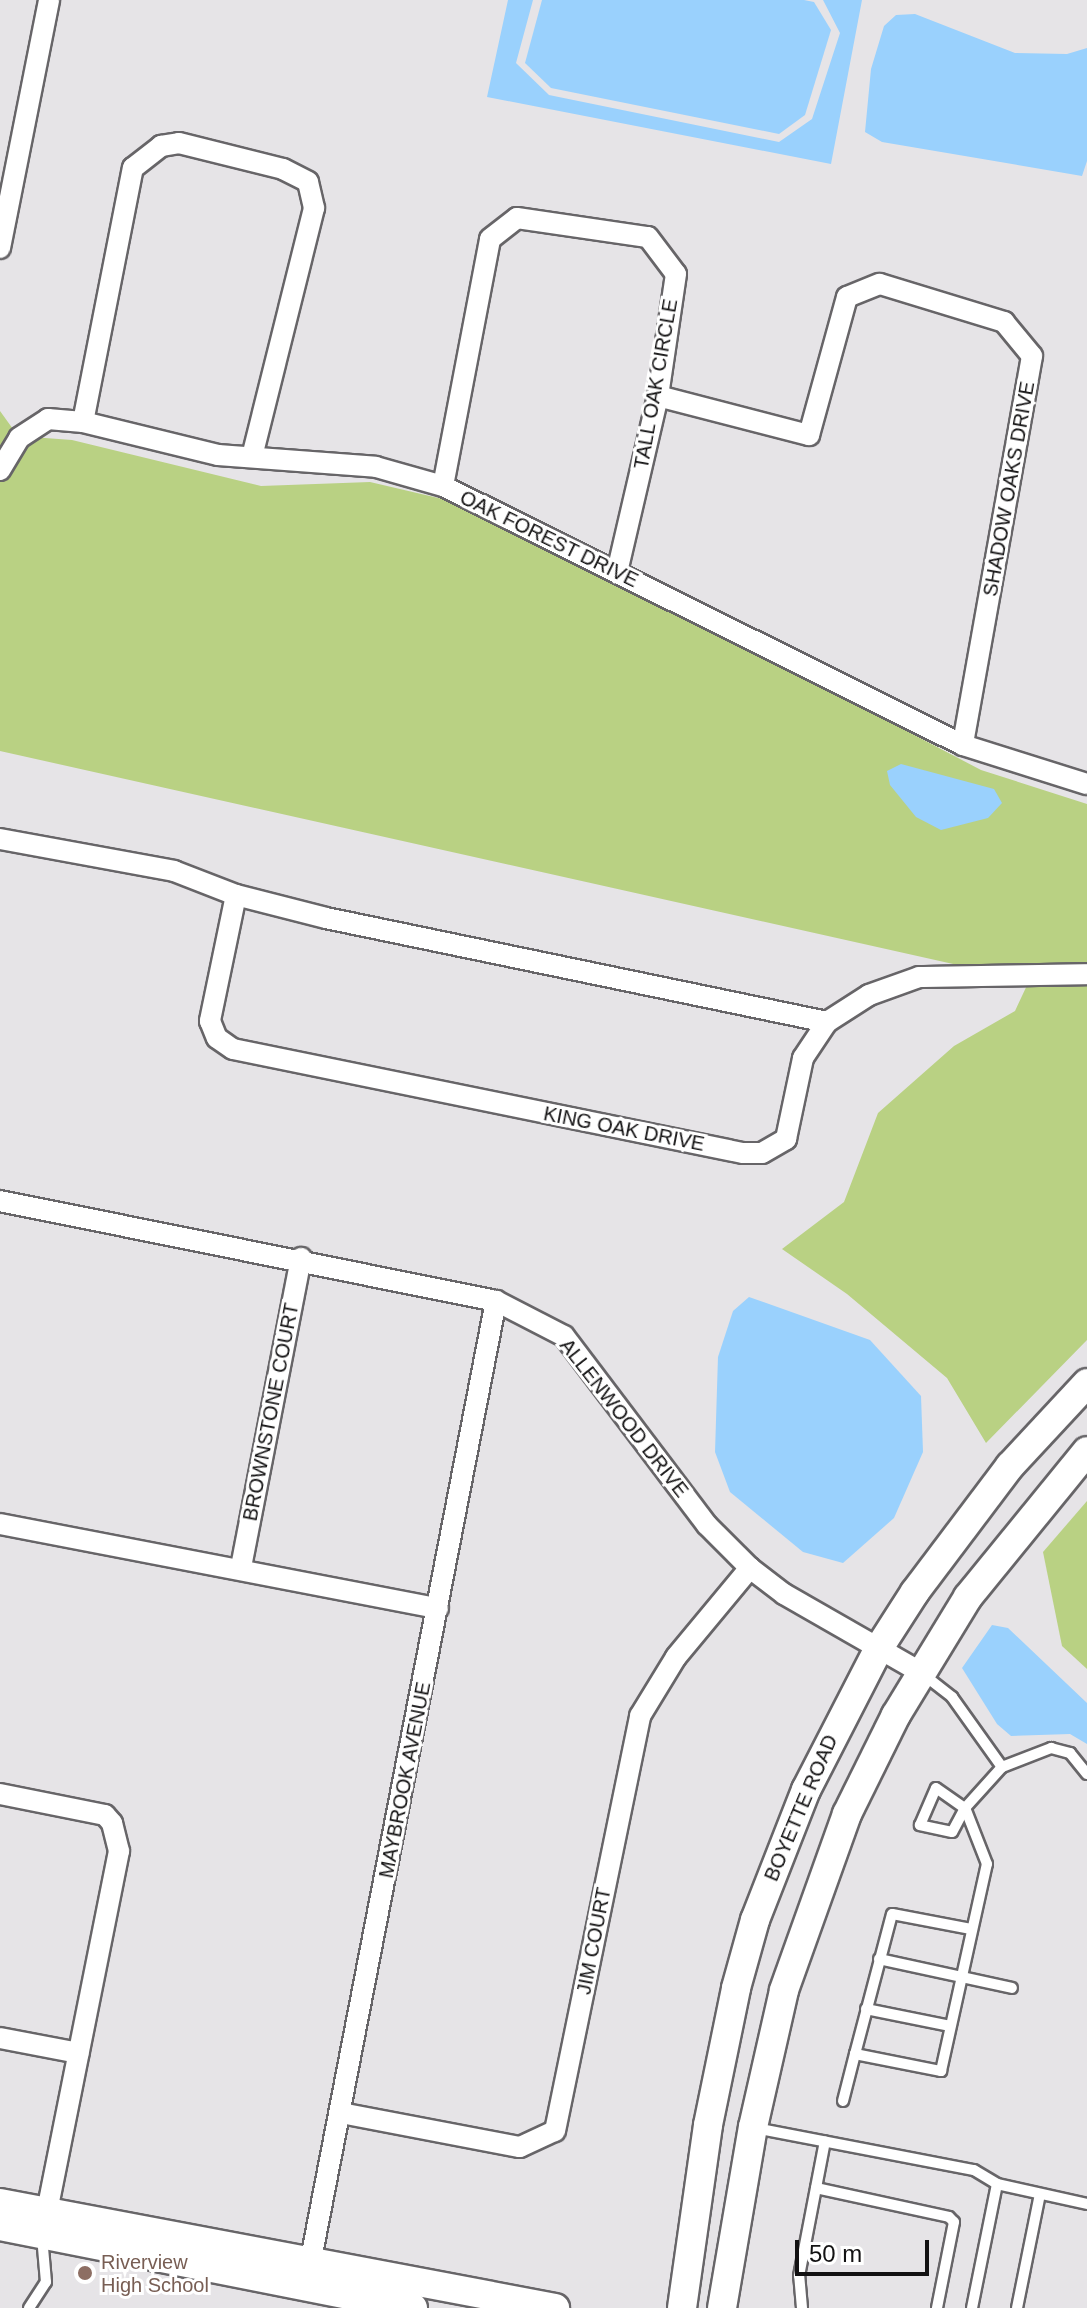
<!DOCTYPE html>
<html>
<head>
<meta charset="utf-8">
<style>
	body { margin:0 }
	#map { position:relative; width:1087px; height:2308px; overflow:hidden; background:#e6e4e7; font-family:Arial,sans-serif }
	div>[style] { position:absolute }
	.green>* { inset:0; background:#b9d183 }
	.water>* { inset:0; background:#9ad1fd }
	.roads { filter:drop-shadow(2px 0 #676568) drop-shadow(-2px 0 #676568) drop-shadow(0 2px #676568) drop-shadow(0 -2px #676568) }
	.lane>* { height:10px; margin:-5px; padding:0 5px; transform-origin:5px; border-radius:5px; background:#fff }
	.street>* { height:20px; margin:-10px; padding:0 10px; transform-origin:10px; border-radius:10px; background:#fff }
	.secondary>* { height:28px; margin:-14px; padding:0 14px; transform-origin:14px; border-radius:14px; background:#fff }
	.dots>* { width:22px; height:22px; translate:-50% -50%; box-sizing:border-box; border:4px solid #fff; border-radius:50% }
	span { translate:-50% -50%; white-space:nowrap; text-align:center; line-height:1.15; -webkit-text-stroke:6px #fff; paint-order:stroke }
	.street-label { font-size:20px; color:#131213 }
	.education-label { font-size:20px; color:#785e54 }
	.left { translate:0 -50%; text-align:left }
	.scale { position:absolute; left:795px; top:2240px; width:134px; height:36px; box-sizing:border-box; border:4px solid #131213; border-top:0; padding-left:10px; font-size:24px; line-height:28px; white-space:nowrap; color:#131213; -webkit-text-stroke:6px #fff; paint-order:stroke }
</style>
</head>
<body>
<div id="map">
	<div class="green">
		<div style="clip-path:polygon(0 411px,18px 436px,72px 440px,261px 486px,370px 482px,481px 508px,981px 770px,1087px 804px,1087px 1340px,986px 1443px,947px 1378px,847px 1294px,782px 1249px,844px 1202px,878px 1113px,954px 1046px,1015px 1011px,1029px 981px,0 751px)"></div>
		<div style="clip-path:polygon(1087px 1501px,1087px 1669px,1062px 1646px,1043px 1552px)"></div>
	</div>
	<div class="water">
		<div style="clip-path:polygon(508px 0,533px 0,516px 63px,549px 95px,779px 142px,812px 119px,840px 33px,823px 0,862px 0,831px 164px,487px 97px)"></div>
		<div style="clip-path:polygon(542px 0,804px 0,814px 2px,831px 30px,805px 115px,779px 134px,551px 88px,525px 63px)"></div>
		<div style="clip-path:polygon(915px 14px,1015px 53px,1067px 54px,1087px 48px,1087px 161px,1082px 176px,882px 142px,865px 132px,871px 69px,884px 26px,896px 15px)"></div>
		<div style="clip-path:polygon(901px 764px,994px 789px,1002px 803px,988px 818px,941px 830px,916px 817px,890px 785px,887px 771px)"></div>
		<div style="clip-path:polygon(749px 1297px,870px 1340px,921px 1396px,923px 1452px,894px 1518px,843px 1563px,803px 1552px,730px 1492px,715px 1452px,718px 1357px,733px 1311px)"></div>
		<div style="clip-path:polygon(992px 1625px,1008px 1628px,1087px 1703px,1087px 1744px,1070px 1734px,1011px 1736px,997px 1724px,962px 1668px)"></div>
	</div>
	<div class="roads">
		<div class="lane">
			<div style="left:924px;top:1675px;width:36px;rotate:38deg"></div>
			<div style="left:952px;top:1697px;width:86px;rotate:54.5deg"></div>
			<div style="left:936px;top:1788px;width:35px;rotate:35deg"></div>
			<div style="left:965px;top:1808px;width:27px;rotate:118deg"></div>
			<div style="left:952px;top:1832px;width:33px;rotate:-168deg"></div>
			<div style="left:920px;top:1825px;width:40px;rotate:-66.6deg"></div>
			<div style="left:971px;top:1929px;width:80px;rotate:-169.2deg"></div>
			<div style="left:892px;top:1914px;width:145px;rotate:104.8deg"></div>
			<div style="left:855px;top:2054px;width:88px;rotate:11.2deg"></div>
			<div style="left:941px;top:2071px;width:212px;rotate:-77.5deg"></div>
			<div style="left:987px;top:1864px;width:60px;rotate:-111.4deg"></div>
			<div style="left:965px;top:1808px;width:55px;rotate:-47.9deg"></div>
			<div style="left:1002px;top:1767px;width:53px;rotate:-21.2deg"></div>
			<div style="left:1051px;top:1748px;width:20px;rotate:15deg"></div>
			<div style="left:1070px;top:1753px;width:27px;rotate:51deg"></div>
			<div style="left:879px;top:1959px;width:136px;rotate:12.3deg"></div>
			<div style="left:866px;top:2009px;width:86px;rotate:11.4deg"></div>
			<div style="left:843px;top:2101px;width:49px;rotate:-75.7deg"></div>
			<div style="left:755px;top:2128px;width:223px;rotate:10.9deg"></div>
			<div style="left:974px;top:2170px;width:27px;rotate:31deg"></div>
			<div style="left:997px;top:2184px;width:92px;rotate:12.5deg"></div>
			<div style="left:816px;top:2188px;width:136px;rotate:12.3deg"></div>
			<div style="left:949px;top:2217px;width:7px;rotate:45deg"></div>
			<div style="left:954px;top:2222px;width:88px;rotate:101.2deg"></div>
			<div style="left:29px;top:2308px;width:31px;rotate:-57deg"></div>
			<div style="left:46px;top:2282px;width:46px;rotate:-95deg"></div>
			<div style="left:802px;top:2308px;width:32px;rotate:-95deg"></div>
			<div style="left:799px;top:2276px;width:137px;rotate:-79.1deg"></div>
			<div style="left:972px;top:2308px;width:126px;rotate:-78.6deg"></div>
			<div style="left:1017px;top:2308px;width:116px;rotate:-78.6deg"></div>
		</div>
		<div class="street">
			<div style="left:0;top:248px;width:253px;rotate:-78.8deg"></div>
			<div style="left:658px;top:396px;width:156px;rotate:14.5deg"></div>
			<div style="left:809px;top:435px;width:143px;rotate:-74.6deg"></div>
			<div style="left:847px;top:297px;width:35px;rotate:-22deg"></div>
			<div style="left:880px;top:284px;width:130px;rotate:17deg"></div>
			<div style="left:1004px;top:322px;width:44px;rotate:50.5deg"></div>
			<div style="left:1032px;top:356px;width:395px;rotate:100.1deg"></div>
			<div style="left:83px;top:422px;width:259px;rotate:-78.9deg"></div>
			<div style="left:133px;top:168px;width:36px;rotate:-38deg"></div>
			<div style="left:161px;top:146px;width:18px;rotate:-9deg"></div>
			<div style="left:179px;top:143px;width:107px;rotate:14deg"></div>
			<div style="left:283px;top:169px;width:28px;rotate:27deg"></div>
			<div style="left:308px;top:182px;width:27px;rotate:77deg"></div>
			<div style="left:314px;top:208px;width:256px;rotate:104deg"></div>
			<div style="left:0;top:470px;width:37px;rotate:-59deg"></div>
			<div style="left:19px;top:438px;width:35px;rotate:-33deg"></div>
			<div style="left:48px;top:419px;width:35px;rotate:5deg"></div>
			<div style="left:83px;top:422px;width:139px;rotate:13.7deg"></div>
			<div style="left:218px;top:455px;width:158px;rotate:4.3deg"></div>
			<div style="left:376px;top:467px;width:70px;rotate:15.8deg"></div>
			<div style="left:443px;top:486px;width:581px;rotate:26.48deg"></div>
			<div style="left:963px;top:745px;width:130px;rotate:17.5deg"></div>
			<div style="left:443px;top:486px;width:251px;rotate:-79.2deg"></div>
			<div style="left:490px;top:239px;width:34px;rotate:-38deg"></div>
			<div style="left:517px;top:218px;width:132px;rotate:8.3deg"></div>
			<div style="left:648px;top:237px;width:46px;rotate:52.9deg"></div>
			<div style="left:676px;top:274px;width:123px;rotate:98.4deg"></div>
			<div style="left:658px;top:396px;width:181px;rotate:103.1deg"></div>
			<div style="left:0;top:839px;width:177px;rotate:10.4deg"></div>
			<div style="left:174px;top:871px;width:66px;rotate:21.2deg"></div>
			<div style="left:236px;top:895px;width:93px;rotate:14.3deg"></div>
			<div style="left:326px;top:918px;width:512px;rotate:11.73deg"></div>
			<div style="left:236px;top:895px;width:129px;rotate:101.7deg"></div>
			<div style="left:210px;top:1021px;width:18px;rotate:68deg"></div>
			<div style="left:217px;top:1038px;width:19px;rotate:35deg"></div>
			<div style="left:233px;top:1049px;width:520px;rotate:11.53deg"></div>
			<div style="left:743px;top:1153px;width:19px"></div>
			<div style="left:762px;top:1153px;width:28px;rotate:-30deg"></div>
			<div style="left:786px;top:1139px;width:83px;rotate:-78.1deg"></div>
			<div style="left:803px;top:1058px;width:43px;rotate:-56.3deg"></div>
			<div style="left:827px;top:1022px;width:50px;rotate:-32.7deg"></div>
			<div style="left:869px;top:995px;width:53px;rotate:-19.8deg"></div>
			<div style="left:919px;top:977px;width:168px;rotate:-1deg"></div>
			<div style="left:0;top:1201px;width:506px;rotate:11.4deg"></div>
			<div style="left:496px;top:1301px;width:76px;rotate:27.2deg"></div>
			<div style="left:564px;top:1336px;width:237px;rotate:52.9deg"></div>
			<div style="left:707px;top:1525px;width:61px;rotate:45deg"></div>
			<div style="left:750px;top:1568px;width:43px;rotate:37.4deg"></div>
			<div style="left:784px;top:1594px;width:157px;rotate:29.8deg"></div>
			<div style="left:0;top:1524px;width:446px;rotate:10.9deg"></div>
			<div style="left:241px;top:1567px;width:315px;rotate:-79deg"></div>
			<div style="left:0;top:1794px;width:107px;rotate:11.3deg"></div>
			<div style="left:105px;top:1815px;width:11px;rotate:49deg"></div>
			<div style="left:112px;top:1823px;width:29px;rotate:76deg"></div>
			<div style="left:119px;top:1851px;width:381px;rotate:101.3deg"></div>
			<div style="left:0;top:2038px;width:80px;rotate:10.8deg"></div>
			<div style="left:341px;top:2113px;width:182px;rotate:10.8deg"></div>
			<div style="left:520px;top:2147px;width:38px;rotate:-25deg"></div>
			<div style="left:555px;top:2131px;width:424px;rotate:-78.4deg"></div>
			<div style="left:640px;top:1716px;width:69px;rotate:-58.6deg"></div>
			<div style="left:676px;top:1657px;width:116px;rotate:-50.3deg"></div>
			<div style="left:311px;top:2259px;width:976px;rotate:-79.07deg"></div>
		</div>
		<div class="secondary">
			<div style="left:0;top:2203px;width:565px;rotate:10.71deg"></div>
			<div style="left:0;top:2226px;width:421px;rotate:11.2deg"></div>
			<div style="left:682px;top:2308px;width:185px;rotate:-81.9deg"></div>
			<div style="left:708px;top:2125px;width:140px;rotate:-78.4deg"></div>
			<div style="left:736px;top:1988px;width:71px;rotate:-74.4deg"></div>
			<div style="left:755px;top:1920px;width:140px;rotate:-68.6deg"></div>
			<div style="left:806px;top:1790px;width:160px;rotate:-62.8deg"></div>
			<div style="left:879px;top:1648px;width:67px;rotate:-57.3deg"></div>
			<div style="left:915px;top:1592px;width:158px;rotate:-53deg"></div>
			<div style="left:1010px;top:1466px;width:113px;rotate:-47.1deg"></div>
			<div style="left:722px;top:2308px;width:184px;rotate:-80.3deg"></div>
			<div style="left:753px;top:2127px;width:140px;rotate:-77.2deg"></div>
			<div style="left:784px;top:1990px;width:187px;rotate:-70.3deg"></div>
			<div style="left:847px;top:1814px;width:110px;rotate:-63.7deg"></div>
			<div style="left:896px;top:1715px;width:138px;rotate:-58.6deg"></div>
			<div style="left:968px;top:1597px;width:188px;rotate:-50.8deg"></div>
		</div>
	</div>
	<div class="dots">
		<div style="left:85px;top:2273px;background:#8d6e63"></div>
	</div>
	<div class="street-label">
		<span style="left:656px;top:384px;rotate:-80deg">TALL OAK CIRCLE</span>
		<span style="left:1009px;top:489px;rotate:-80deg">SHADOW OAKS DRIVE</span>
		<span style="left:549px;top:539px;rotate:26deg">OAK FOREST DRIVE</span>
		<span style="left:624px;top:1129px;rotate:11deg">KING OAK DRIVE</span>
		<span style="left:271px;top:1412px;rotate:-79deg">BROWNSTONE COURT</span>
		<span style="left:624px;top:1418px;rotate:52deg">ALLENWOOD DRIVE</span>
		<span style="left:405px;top:1780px;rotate:-79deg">MAYBROOK AVENUE</span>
		<span style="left:801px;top:1808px;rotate:-67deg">BOYETTE ROAD</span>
		<span style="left:594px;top:1941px;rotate:-79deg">JIM COURT</span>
	</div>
	<div class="education-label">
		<span class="left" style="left:101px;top:2274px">Riverview<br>High School</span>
	</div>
	<div class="scale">50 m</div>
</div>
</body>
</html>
